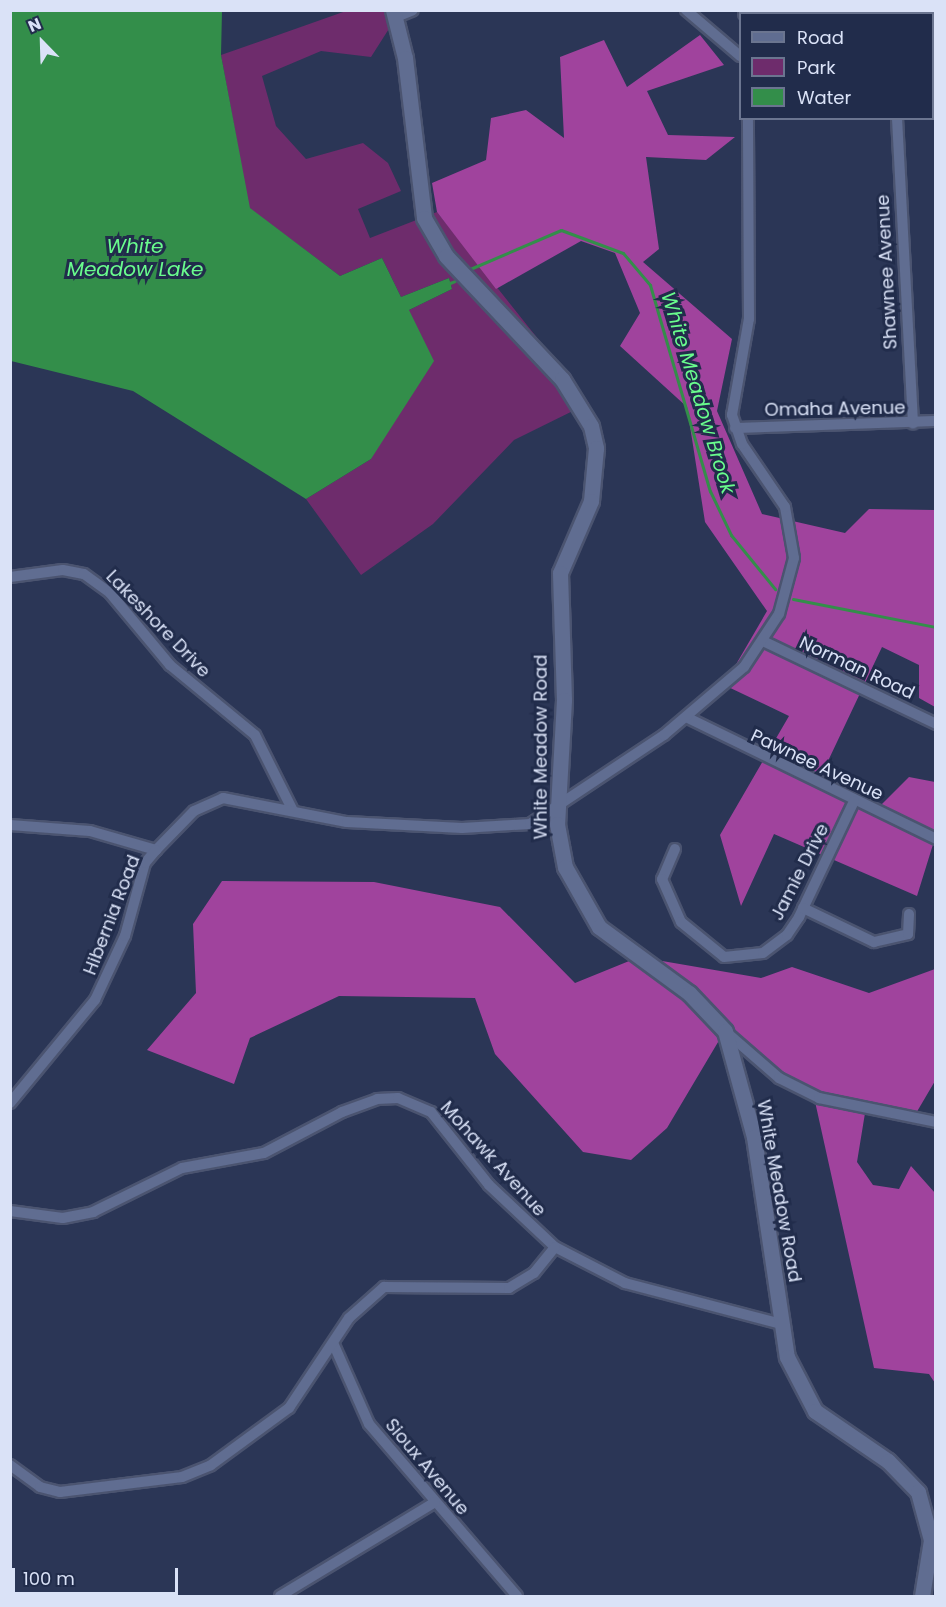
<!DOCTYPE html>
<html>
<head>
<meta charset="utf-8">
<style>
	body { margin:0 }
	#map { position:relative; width:946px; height:1607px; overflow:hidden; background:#2b3656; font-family:Poppins,sans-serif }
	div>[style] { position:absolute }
	.green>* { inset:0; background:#6e2c6c }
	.forest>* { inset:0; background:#a0439d }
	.water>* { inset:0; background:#338e4a }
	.stream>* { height:3px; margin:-1.5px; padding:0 1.5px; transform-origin:1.5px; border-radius:1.5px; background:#338e4a }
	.roads { filter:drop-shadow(2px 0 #4b5470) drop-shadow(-2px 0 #4b5470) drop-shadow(0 2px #4b5470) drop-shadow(0 -2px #4b5470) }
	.street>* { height:10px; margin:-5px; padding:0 5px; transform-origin:5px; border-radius:5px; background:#606d91 }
	.secondary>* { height:15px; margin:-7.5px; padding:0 7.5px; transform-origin:7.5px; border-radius:7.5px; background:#606d91 }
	span { translate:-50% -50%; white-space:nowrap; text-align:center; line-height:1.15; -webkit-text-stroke:6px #212c4b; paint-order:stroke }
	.street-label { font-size:18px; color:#dae2f7 }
	.water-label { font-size:20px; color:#69fc8d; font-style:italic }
	.frame { position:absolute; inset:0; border:12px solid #dae2f7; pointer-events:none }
	.legend { position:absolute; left:739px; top:12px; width:195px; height:108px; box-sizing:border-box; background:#212c4b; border:2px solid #6b7590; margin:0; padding:8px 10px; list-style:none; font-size:18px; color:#dae2f7 }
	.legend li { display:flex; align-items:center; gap:12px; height:30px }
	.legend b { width:30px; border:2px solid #6b7590 }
	.north { position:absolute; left:12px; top:12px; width:60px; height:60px; -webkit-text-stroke:4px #212c4b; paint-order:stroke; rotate:337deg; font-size:16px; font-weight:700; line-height:24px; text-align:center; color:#dae2f7 }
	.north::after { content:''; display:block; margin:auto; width:21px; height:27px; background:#dae2f7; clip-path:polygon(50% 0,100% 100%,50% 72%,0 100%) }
	.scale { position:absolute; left:12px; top:1568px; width:166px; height:27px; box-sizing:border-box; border:3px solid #dae2f7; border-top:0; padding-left:8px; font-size:18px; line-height:21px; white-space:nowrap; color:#dae2f7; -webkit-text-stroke:4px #212c4b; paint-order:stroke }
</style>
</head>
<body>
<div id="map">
	<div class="green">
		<div style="clip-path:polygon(346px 11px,386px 11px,392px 24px,371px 57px,321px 51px,262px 76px,276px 126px,306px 159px,363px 143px,388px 163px,401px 191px,358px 209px,370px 238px,437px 212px,589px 403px,514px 440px,433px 524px,361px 575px,306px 499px,371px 459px,409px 310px,452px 289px,449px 278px,401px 297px,382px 258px,340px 276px,249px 208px,221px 55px)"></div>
	</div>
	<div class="forest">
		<div style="clip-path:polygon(700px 35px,724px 65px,647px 91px,668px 135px,735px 137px,706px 160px,646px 157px,659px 249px,643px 262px,732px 339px,717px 411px,762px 514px,845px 533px,869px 509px,935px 510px,935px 707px,919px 698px,919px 665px,882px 647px,819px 780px,873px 813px,909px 777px,935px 782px,935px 838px,917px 896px,774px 834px,741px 906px,720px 835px,789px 716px,724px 685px,767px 611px,705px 522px,687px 407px,620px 346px,640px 313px,615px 253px,581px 241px,496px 289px,437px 212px,432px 183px,486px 160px,491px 118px,526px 110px,564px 138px,560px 57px,604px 40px,627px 87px)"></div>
		<div style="clip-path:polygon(222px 881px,374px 882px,500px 907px,575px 983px,639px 957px,761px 978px,792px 967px,869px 993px,935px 969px,935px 1081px,915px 1115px,866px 1107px,857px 1162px,873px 1185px,899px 1189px,911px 1166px,935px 1193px,935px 1383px,929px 1374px,874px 1368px,814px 1097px,727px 1027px,667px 1128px,631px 1160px,583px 1152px,495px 1054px,475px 998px,339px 996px,250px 1038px,234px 1084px,147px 1050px,196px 993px,193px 924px)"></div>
	</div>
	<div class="water">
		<div style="clip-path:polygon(10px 11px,222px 11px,221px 55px,250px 208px,340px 276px,382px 258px,401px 297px,449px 278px,452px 289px,409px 310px,434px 361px,371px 459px,306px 499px,133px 391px,11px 361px)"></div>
	</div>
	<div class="stream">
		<div style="left:470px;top:269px;width:99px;rotate:-23.2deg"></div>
		<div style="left:561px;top:230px;width:66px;rotate:20.4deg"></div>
		<div style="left:623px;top:253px;width:42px;rotate:49.8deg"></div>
		<div style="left:650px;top:285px;width:215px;rotate:73.8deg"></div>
		<div style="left:710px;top:491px;width:49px;rotate:64.5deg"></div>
		<div style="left:731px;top:535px;width:70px;rotate:50.8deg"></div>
		<div style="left:450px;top:283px;width:5px;rotate:-22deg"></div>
		<div style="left:793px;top:599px;width:146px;rotate:11.1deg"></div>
	</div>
	<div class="roads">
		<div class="street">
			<div style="left:686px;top:10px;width:71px;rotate:40.4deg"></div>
			<div style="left:744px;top:10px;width:4px;rotate:90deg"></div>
			<div style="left:893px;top:10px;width:4px;rotate:90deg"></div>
			<div style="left:396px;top:17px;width:18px;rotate:-22deg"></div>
			<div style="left:897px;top:118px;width:306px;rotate:87deg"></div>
			<div style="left:735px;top:428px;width:201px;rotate:-2deg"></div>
			<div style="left:10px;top:577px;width:53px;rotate:-7.5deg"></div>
			<div style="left:63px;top:570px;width:21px;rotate:11deg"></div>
			<div style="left:84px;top:574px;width:32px;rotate:36deg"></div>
			<div style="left:110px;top:593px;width:94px;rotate:50.2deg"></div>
			<div style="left:170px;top:665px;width:110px;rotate:39.5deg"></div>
			<div style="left:255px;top:735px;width:85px;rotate:63.4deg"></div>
			<div style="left:765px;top:642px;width:190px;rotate:25.6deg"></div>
			<div style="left:686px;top:717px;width:278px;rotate:26deg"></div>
			<div style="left:10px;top:825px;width:80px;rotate:4.3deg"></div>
			<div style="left:90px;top:831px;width:69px;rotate:16.1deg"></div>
			<div style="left:156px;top:850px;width:54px;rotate:-45.7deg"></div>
			<div style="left:194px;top:811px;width:32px;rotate:-24deg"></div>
			<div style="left:223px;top:798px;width:126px;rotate:11deg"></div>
			<div style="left:347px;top:822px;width:115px;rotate:3deg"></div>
			<div style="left:462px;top:828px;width:68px;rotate:-3.4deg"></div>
			<div style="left:530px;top:824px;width:161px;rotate:-33.6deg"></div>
			<div style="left:664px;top:735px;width:105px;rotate:-40.4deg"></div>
			<div style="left:744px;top:667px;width:64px;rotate:-56.6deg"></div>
			<div style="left:779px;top:614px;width:58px;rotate:-75deg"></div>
			<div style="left:794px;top:558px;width:52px;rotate:-100deg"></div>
			<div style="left:785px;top:507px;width:76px;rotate:-124.3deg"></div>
			<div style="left:742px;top:444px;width:31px;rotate:-109deg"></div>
			<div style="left:732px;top:415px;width:97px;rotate:-80deg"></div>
			<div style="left:749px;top:319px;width:201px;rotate:-90.3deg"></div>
			<div style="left:675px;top:849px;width:33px;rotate:113deg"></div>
			<div style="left:662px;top:879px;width:47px;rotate:66.2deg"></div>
			<div style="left:681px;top:922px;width:55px;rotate:39.1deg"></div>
			<div style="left:724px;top:957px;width:39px;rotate:-6deg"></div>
			<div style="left:763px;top:953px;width:30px;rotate:-37deg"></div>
			<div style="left:787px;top:935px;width:22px;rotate:-56deg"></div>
			<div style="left:799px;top:917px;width:128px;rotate:-64.6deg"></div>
			<div style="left:803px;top:908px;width:79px;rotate:25.6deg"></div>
			<div style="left:874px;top:942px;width:35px;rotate:-13deg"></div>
			<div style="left:908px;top:934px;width:20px;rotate:-87deg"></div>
			<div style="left:725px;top:1031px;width:72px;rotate:41deg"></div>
			<div style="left:779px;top:1078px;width:45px;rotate:26.6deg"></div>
			<div style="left:819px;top:1098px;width:119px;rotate:11.6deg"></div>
			<div style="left:10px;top:1103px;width:134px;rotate:-50.5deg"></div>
			<div style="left:95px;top:1000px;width:71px;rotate:-64.9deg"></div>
			<div style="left:125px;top:936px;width:76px;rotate:-74.7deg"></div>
			<div style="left:145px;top:863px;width:17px;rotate:-50deg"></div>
			<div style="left:10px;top:1211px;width:53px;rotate:7.5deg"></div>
			<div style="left:63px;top:1218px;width:31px;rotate:-11deg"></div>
			<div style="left:93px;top:1212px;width:99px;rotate:-26.3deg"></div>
			<div style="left:182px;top:1168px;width:83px;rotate:-10.4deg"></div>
			<div style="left:264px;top:1153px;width:88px;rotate:-27.7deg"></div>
			<div style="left:342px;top:1112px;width:37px;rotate:-20deg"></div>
			<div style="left:377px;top:1099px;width:21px;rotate:-3deg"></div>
			<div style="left:398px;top:1098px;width:36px;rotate:23deg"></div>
			<div style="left:431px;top:1112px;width:93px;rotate:51.5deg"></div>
			<div style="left:489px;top:1185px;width:91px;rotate:43.2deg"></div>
			<div style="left:555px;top:1247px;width:79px;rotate:27.2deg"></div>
			<div style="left:625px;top:1283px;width:161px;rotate:14.7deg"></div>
			<div style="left:334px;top:1345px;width:86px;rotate:66.1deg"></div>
			<div style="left:369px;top:1424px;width:227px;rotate:49.3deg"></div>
			<div style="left:10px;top:1465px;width:37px;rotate:36deg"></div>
			<div style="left:40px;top:1487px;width:21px;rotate:14deg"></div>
			<div style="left:60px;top:1492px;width:123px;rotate:-7deg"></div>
			<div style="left:182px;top:1477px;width:31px;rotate:-22deg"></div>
			<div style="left:211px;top:1465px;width:97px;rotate:-36.2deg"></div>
			<div style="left:289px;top:1408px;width:108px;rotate:-56.3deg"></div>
			<div style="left:349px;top:1318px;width:47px;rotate:-41.5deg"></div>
			<div style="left:384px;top:1287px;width:125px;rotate:0.5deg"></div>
			<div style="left:509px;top:1288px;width:29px;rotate:-31deg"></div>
			<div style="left:534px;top:1273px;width:33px;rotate:-51deg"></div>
			<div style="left:280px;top:1596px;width:181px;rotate:-31.2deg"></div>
		</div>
		<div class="secondary">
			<div style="left:393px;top:10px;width:49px;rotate:76deg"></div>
			<div style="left:405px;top:58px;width:161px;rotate:83.2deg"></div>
			<div style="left:424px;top:218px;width:44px;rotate:59.9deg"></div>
			<div style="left:446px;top:256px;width:169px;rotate:46.7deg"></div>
			<div style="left:562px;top:379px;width:55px;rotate:58.3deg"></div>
			<div style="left:591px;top:426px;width:23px;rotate:77deg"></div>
			<div style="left:596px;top:448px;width:53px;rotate:95.4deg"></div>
			<div style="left:591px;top:501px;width:78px;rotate:113.3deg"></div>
			<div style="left:560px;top:573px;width:127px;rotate:88.2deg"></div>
			<div style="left:564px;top:700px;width:124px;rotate:93.2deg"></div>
			<div style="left:557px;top:824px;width:44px;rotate:79.5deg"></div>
			<div style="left:565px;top:867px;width:69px;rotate:60.5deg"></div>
			<div style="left:599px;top:927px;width:112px;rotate:36.3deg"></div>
			<div style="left:689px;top:993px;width:52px;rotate:46.5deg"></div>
			<div style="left:725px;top:1031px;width:110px;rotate:74.7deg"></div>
			<div style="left:754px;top:1137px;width:222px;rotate:81.5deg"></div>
			<div style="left:787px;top:1357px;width:61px;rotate:62.6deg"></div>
			<div style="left:815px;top:1411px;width:88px;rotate:34.4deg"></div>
			<div style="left:888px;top:1461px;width:43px;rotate:45.9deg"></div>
			<div style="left:918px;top:1492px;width:50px;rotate:74.8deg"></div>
			<div style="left:931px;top:1540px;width:57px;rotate:99.1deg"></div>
		</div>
	</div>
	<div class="street-label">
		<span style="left:887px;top:272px;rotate:-93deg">Shawnee Avenue</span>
		<span style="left:835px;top:409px;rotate:-1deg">Omaha Avenue</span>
		<span style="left:158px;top:624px;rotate:46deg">Lakeshore Drive</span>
		<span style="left:857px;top:668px;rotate:25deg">Norman Road</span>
		<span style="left:541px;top:747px;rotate:-90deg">White Meadow Road</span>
		<span style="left:817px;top:765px;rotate:25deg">Pawnee Avenue</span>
		<span style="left:800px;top:872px;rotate:-63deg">Jamie Drive</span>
		<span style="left:112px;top:915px;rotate:-69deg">Hibernia Road</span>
		<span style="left:493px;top:1159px;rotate:48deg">Mohawk Avenue</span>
		<span style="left:779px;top:1191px;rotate:80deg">White Meadow Road</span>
		<span style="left:427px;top:1467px;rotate:50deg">Sioux Avenue</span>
	</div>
	<div class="water-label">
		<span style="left:135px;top:258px">White<br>Meadow Lake</span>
		<span style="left:698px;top:393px;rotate:73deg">White Meadow Brook</span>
	</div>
	<div class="frame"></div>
	<ul class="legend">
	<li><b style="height:8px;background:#606d91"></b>Road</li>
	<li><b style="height:16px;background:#6e2c6c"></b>Park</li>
	<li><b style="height:16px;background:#338e4a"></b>Water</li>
	</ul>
	<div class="north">N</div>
	<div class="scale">100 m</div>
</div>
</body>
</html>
